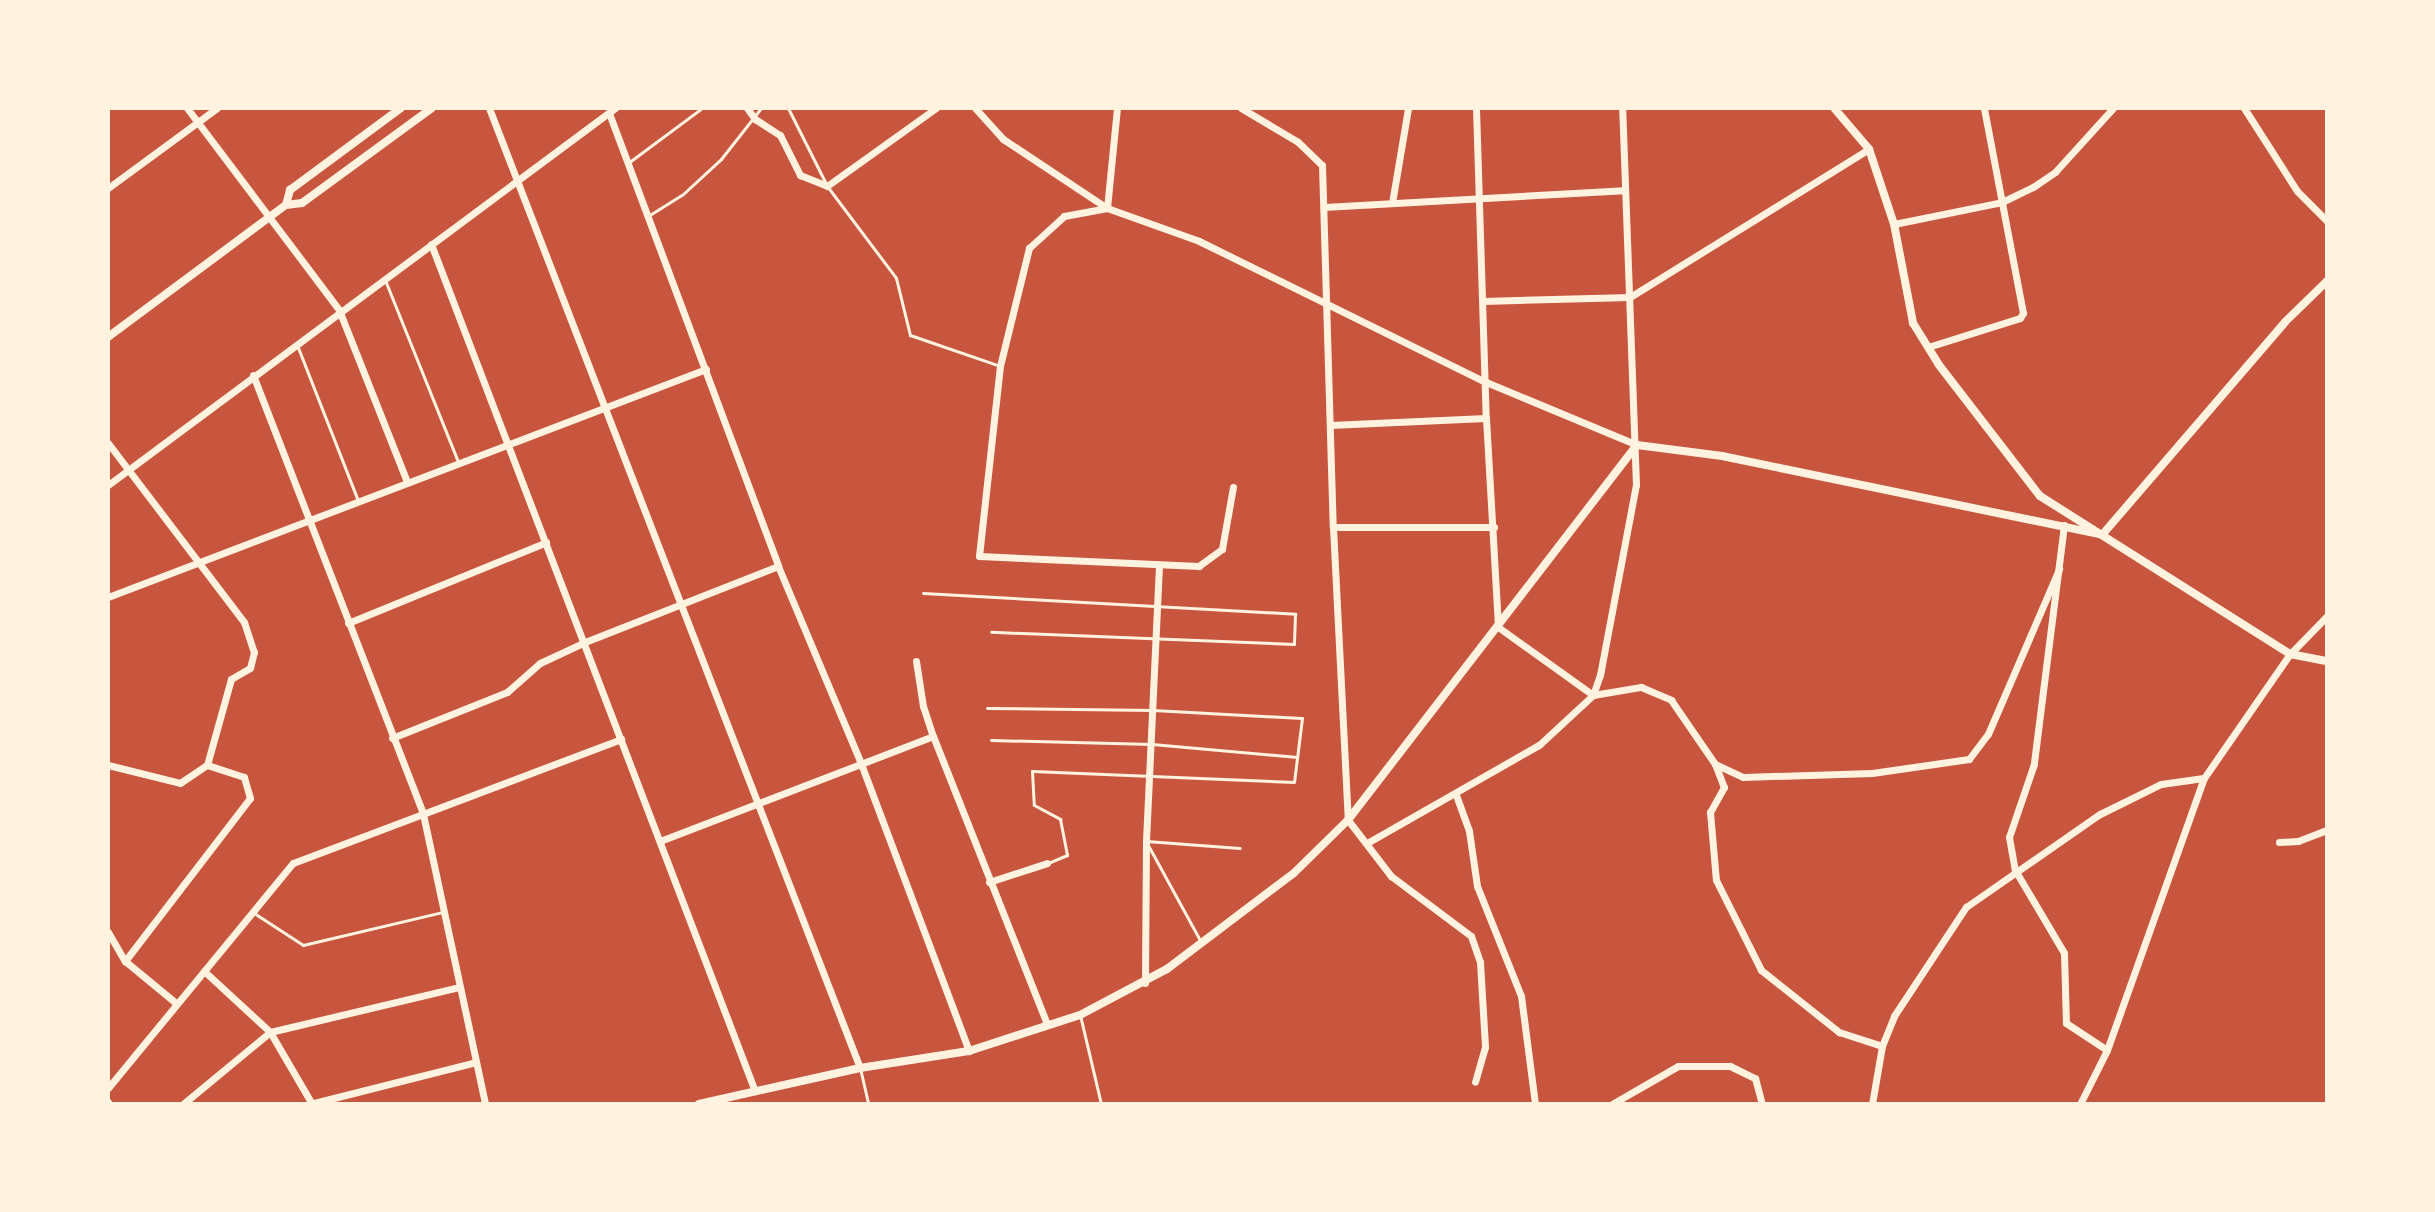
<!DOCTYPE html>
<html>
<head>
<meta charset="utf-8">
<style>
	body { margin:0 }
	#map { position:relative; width:2435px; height:1212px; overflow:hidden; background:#c8553d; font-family:Ubuntu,sans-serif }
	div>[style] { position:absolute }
	.service>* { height:3px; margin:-1.5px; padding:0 1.5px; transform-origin:1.5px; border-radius:1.5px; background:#fff3e0 }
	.minor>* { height:7px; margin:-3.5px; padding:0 3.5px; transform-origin:3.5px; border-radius:3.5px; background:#fff3e0 }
	.tertiary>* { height:8px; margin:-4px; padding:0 4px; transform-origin:4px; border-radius:4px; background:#fff3e0 }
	span { translate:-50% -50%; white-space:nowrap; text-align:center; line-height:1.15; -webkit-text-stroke:6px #fff3e0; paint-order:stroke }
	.frame { position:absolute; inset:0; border:110px solid #fff3e0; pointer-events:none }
</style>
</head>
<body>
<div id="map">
	<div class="service">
		<div style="left:788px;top:108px;width:87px;rotate:63.4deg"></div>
		<div style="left:827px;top:186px;width:115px;rotate:53.1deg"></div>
		<div style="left:896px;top:278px;width:59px;rotate:76.2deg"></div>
		<div style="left:910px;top:335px;width:95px;rotate:19deg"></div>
		<div style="left:628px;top:163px;width:92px;rotate:-36.6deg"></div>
		<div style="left:648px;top:216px;width:40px;rotate:-32deg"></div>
		<div style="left:682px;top:195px;width:53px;rotate:-42.7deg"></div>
		<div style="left:721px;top:159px;width:65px;rotate:-51.9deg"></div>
		<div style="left:385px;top:280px;width:196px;rotate:68.1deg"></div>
		<div style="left:297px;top:345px;width:168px;rotate:68.6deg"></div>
		<div style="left:923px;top:593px;width:373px;rotate:3.2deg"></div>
		<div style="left:1295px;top:614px;width:30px;rotate:92deg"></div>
		<div style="left:1294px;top:644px;width:303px;rotate:-177.7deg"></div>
		<div style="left:987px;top:708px;width:166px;rotate:0.7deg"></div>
		<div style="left:1153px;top:710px;width:149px;rotate:3.1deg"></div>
		<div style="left:1302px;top:718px;width:64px;rotate:97.1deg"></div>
		<div style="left:1294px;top:782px;width:262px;rotate:-177.6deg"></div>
		<div style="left:1032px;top:771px;width:34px;rotate:87deg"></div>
		<div style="left:1034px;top:805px;width:30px;rotate:28deg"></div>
		<div style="left:1060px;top:819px;width:37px;rotate:79deg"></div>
		<div style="left:1067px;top:855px;width:21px;rotate:157deg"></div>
		<div style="left:991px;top:740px;width:161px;rotate:1.4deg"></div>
		<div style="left:1152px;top:744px;width:146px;rotate:5.1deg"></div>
		<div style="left:1146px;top:841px;width:94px;rotate:4.3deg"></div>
		<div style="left:1149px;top:847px;width:108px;rotate:61.3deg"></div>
		<div style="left:254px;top:913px;width:59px;rotate:33.1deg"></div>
		<div style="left:303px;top:945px;width:144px;rotate:-13.3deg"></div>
		<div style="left:1080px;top:1015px;width:91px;rotate:76.7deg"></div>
		<div style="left:860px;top:1068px;width:37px;rotate:77deg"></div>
	</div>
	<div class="minor">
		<div style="left:187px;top:108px;width:253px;rotate:53deg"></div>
		<div style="left:339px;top:310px;width:185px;rotate:68.4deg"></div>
		<div style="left:489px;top:108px;width:1029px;rotate:68.87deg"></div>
		<div style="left:747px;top:108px;width:14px;rotate:54deg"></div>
		<div style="left:755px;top:119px;width:30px;rotate:33deg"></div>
		<div style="left:780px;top:135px;width:45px;rotate:63.4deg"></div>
		<div style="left:800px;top:175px;width:29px;rotate:22deg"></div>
		<div style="left:827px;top:186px;width:134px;rotate:-35.6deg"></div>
		<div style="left:975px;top:108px;width:42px;rotate:47.9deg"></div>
		<div style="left:1003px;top:139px;width:125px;rotate:33.6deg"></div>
		<div style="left:1107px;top:208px;width:100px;rotate:-84.3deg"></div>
		<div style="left:1241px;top:108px;width:66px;rotate:30.8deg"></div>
		<div style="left:1298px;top:142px;width:33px;rotate:44deg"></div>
		<div style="left:1322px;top:165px;width:362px;rotate:88.3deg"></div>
		<div style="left:1333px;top:527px;width:293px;rotate:87.1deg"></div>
		<div style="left:1348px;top:820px;width:71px;rotate:52.5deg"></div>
		<div style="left:1391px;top:876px;width:100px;rotate:36.9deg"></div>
		<div style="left:1471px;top:936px;width:28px;rotate:71deg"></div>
		<div style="left:1480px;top:962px;width:85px;rotate:86.6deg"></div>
		<div style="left:1485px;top:1047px;width:36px;rotate:106deg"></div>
		<div style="left:1476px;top:108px;width:310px;rotate:88.2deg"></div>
		<div style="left:1486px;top:418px;width:209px;rotate:86.7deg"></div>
		<div style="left:1498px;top:627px;width:117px;rotate:35.6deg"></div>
		<div style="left:1593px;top:695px;width:49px;rotate:-9.5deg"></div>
		<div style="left:1641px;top:687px;width:33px;rotate:23deg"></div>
		<div style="left:1671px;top:700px;width:78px;rotate:55.5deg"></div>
		<div style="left:1715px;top:764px;width:31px;rotate:25deg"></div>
		<div style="left:1743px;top:777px;width:129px;rotate:-1.8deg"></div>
		<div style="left:1872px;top:773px;width:98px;rotate:-8.2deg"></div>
		<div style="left:1969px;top:759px;width:31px;rotate:-53deg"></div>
		<div style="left:1988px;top:734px;width:180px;rotate:-66.7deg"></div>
		<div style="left:2244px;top:108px;width:98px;rotate:57.4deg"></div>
		<div style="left:2297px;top:191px;width:42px;rotate:45deg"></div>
		<div style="left:609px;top:113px;width:483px;rotate:69.5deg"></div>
		<div style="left:778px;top:566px;width:212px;rotate:67.2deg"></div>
		<div style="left:860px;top:761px;width:310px;rotate:69.4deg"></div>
		<div style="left:108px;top:188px;width:135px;rotate:-36.3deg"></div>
		<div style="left:1392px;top:203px;width:96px;rotate:-80.4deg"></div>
		<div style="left:1324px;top:207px;width:300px;rotate:-3.2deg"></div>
		<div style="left:1894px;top:224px;width:110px;rotate:-11.5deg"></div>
		<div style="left:2002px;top:202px;width:34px;rotate:-26deg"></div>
		<div style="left:2033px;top:187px;width:27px;rotate:-34deg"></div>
		<div style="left:2055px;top:172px;width:86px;rotate:-47.8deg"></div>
		<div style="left:431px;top:244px;width:907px;rotate:69.07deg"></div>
		<div style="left:1483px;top:301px;width:147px;rotate:-1.6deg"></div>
		<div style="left:1630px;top:297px;width:281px;rotate:-31.8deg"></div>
		<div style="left:1928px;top:347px;width:96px;rotate:-17.5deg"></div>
		<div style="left:2020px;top:318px;width:6px;rotate:-59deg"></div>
		<div style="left:2023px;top:313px;width:209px;rotate:-100.8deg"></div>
		<div style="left:253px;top:375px;width:471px;rotate:68.8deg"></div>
		<div style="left:423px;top:814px;width:297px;rotate:77.9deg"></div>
		<div style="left:1330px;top:425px;width:156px;rotate:-2.6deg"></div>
		<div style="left:108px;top:443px;width:225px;rotate:52.8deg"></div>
		<div style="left:244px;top:622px;width:32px;rotate:72deg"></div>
		<div style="left:254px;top:652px;width:16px;rotate:104deg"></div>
		<div style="left:250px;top:668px;width:22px;rotate:150deg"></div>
		<div style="left:231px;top:679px;width:89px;rotate:105.6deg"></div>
		<div style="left:108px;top:485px;width:632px;rotate:-36.63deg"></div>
		<div style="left:1233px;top:487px;width:63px;rotate:100.1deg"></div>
		<div style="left:1222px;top:549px;width:29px;rotate:144deg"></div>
		<div style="left:1199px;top:566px;width:220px;rotate:-177.4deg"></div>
		<div style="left:979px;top:556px;width:191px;rotate:-83.7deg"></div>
		<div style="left:1000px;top:366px;width:122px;rotate:-76.2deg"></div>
		<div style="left:1029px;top:248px;width:47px;rotate:-42.4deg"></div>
		<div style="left:1064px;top:216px;width:44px;rotate:-10.5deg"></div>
		<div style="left:1107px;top:208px;width:98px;rotate:19.7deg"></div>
		<div style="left:1199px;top:241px;width:320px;rotate:26.2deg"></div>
		<div style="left:1486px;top:382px;width:164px;rotate:22.6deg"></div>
		<div style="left:2064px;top:525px;width:241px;rotate:97.2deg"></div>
		<div style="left:2034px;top:764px;width:77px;rotate:108.9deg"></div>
		<div style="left:2009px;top:837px;width:34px;rotate:80deg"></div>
		<div style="left:2015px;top:870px;width:96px;rotate:59.4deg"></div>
		<div style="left:2064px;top:953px;width:70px;rotate:88.4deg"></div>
		<div style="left:2066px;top:1023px;width:49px;rotate:33.4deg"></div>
		<div style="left:1333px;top:527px;width:161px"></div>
		<div style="left:108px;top:597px;width:640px;rotate:-20.87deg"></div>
		<div style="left:348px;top:623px;width:214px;rotate:-22.2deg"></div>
		<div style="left:916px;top:661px;width:46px;rotate:81.2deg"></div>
		<div style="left:923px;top:706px;width:32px;rotate:72deg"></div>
		<div style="left:392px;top:738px;width:124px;rotate:-21.8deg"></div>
		<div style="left:507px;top:692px;width:44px;rotate:-41.3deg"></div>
		<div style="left:540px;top:663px;width:50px;rotate:-25deg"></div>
		<div style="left:585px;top:642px;width:207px;rotate:-21.5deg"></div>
		<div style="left:1715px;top:764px;width:25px;rotate:69deg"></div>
		<div style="left:1724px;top:787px;width:29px;rotate:119deg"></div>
		<div style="left:1710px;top:812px;width:68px;rotate:85deg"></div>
		<div style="left:1716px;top:880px;width:101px;rotate:63.4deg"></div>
		<div style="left:1761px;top:970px;width:100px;rotate:38.5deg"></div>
		<div style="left:1839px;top:1032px;width:45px;rotate:18deg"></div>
		<div style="left:108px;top:765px;width:74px;rotate:14deg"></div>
		<div style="left:180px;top:783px;width:32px;rotate:-34deg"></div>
		<div style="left:1456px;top:795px;width:38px;rotate:70deg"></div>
		<div style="left:1469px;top:831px;width:56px;rotate:81.7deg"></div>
		<div style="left:1477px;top:886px;width:118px;rotate:68.2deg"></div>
		<div style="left:1521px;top:996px;width:109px;rotate:82.6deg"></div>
		<div style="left:660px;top:841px;width:292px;rotate:-21deg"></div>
		<div style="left:933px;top:736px;width:310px;rotate:68.4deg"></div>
		<div style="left:2279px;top:842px;width:19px;rotate:-3deg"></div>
		<div style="left:2298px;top:841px;width:31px;rotate:-21deg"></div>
		<div style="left:1367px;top:843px;width:198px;rotate:-29.7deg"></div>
		<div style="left:1539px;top:745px;width:74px;rotate:-42.8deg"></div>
		<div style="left:1593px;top:695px;width:21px;rotate:-71deg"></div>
		<div style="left:1600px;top:675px;width:193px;rotate:-79.3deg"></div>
		<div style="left:1636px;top:485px;width:377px;rotate:-92.1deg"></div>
		<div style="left:989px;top:882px;width:61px;rotate:-18.1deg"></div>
		<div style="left:108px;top:932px;width:34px;rotate:60deg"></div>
		<div style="left:125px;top:961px;width:66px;rotate:39.5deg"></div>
		<div style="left:125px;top:961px;width:205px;rotate:-52.5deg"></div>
		<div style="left:250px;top:798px;width:22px;rotate:-106deg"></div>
		<div style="left:244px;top:777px;width:39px;rotate:-162deg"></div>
		<div style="left:204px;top:971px;width:90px;rotate:42.7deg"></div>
		<div style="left:270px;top:1032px;width:83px;rotate:59.7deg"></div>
		<div style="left:1145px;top:983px;width:142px;rotate:-89.6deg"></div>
		<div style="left:1146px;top:841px;width:276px;rotate:-87.3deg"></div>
		<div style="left:108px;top:1088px;width:291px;rotate:-50.6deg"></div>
		<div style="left:293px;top:863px;width:351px;rotate:-20.7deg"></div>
		<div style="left:108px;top:1102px;width:2px;rotate:63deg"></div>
		<div style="left:183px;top:1104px;width:113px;rotate:-39.6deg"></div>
		<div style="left:270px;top:1032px;width:194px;rotate:-13.4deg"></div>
		<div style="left:310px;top:1104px;width:171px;rotate:-14.2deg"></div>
		<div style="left:1612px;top:1104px;width:76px;rotate:-29.9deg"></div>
		<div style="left:1678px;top:1066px;width:52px"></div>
		<div style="left:1730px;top:1066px;width:28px;rotate:26deg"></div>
		<div style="left:1755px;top:1078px;width:27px;rotate:75deg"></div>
		<div style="left:1872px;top:1104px;width:59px;rotate:-80.2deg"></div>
		<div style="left:1882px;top:1046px;width:32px;rotate:-68deg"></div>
		<div style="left:1894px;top:1016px;width:131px;rotate:-56.6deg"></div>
		<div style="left:1966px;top:907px;width:163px;rotate:-34.8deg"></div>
		<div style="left:2100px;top:814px;width:68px;rotate:-26.2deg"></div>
		<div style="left:2161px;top:784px;width:43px;rotate:-7.9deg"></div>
		<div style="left:2080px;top:1104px;width:60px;rotate:-63.4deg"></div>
		<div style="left:2107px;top:1050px;width:289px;rotate:-70.4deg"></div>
		<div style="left:2204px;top:778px;width:151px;rotate:-55.3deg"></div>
		<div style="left:2290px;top:654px;width:53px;rotate:-45.8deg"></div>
	</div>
	<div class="tertiary">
		<div style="left:1834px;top:108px;width:54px;rotate:49.5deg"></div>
		<div style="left:1869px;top:149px;width:79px;rotate:71.6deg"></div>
		<div style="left:1894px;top:224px;width:101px;rotate:79.1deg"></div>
		<div style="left:1913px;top:323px;width:49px;rotate:58.2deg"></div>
		<div style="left:1939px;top:365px;width:165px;rotate:52.4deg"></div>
		<div style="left:2040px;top:496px;width:296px;rotate:32.3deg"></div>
		<div style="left:2290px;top:654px;width:38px;rotate:11deg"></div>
		<div style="left:286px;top:205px;width:16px;rotate:-75deg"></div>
		<div style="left:290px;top:190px;width:138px;rotate:-36.5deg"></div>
		<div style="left:108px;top:337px;width:222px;rotate:-36.6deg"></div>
		<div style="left:286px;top:205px;width:16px;rotate:-7deg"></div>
		<div style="left:302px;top:203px;width:161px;rotate:-36.2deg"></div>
		<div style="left:699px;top:1104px;width:165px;rotate:-12.6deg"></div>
		<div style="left:860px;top:1068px;width:110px;rotate:-8.9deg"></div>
		<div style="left:969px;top:1051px;width:117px;rotate:-18deg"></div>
		<div style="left:1080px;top:1015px;width:98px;rotate:-27.9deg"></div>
		<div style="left:1167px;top:969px;width:159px;rotate:-37.1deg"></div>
		<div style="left:1294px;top:873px;width:76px;rotate:-44.5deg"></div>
		<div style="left:1348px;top:820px;width:473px;rotate:-52.4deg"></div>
		<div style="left:1637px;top:445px;width:86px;rotate:7.4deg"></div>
		<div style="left:1722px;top:456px;width:388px;rotate:11.7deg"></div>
		<div style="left:2102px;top:535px;width:281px;rotate:-49.3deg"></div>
		<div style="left:2285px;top:322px;width:59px;rotate:-44.3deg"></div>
	</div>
	<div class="frame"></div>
</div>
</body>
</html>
